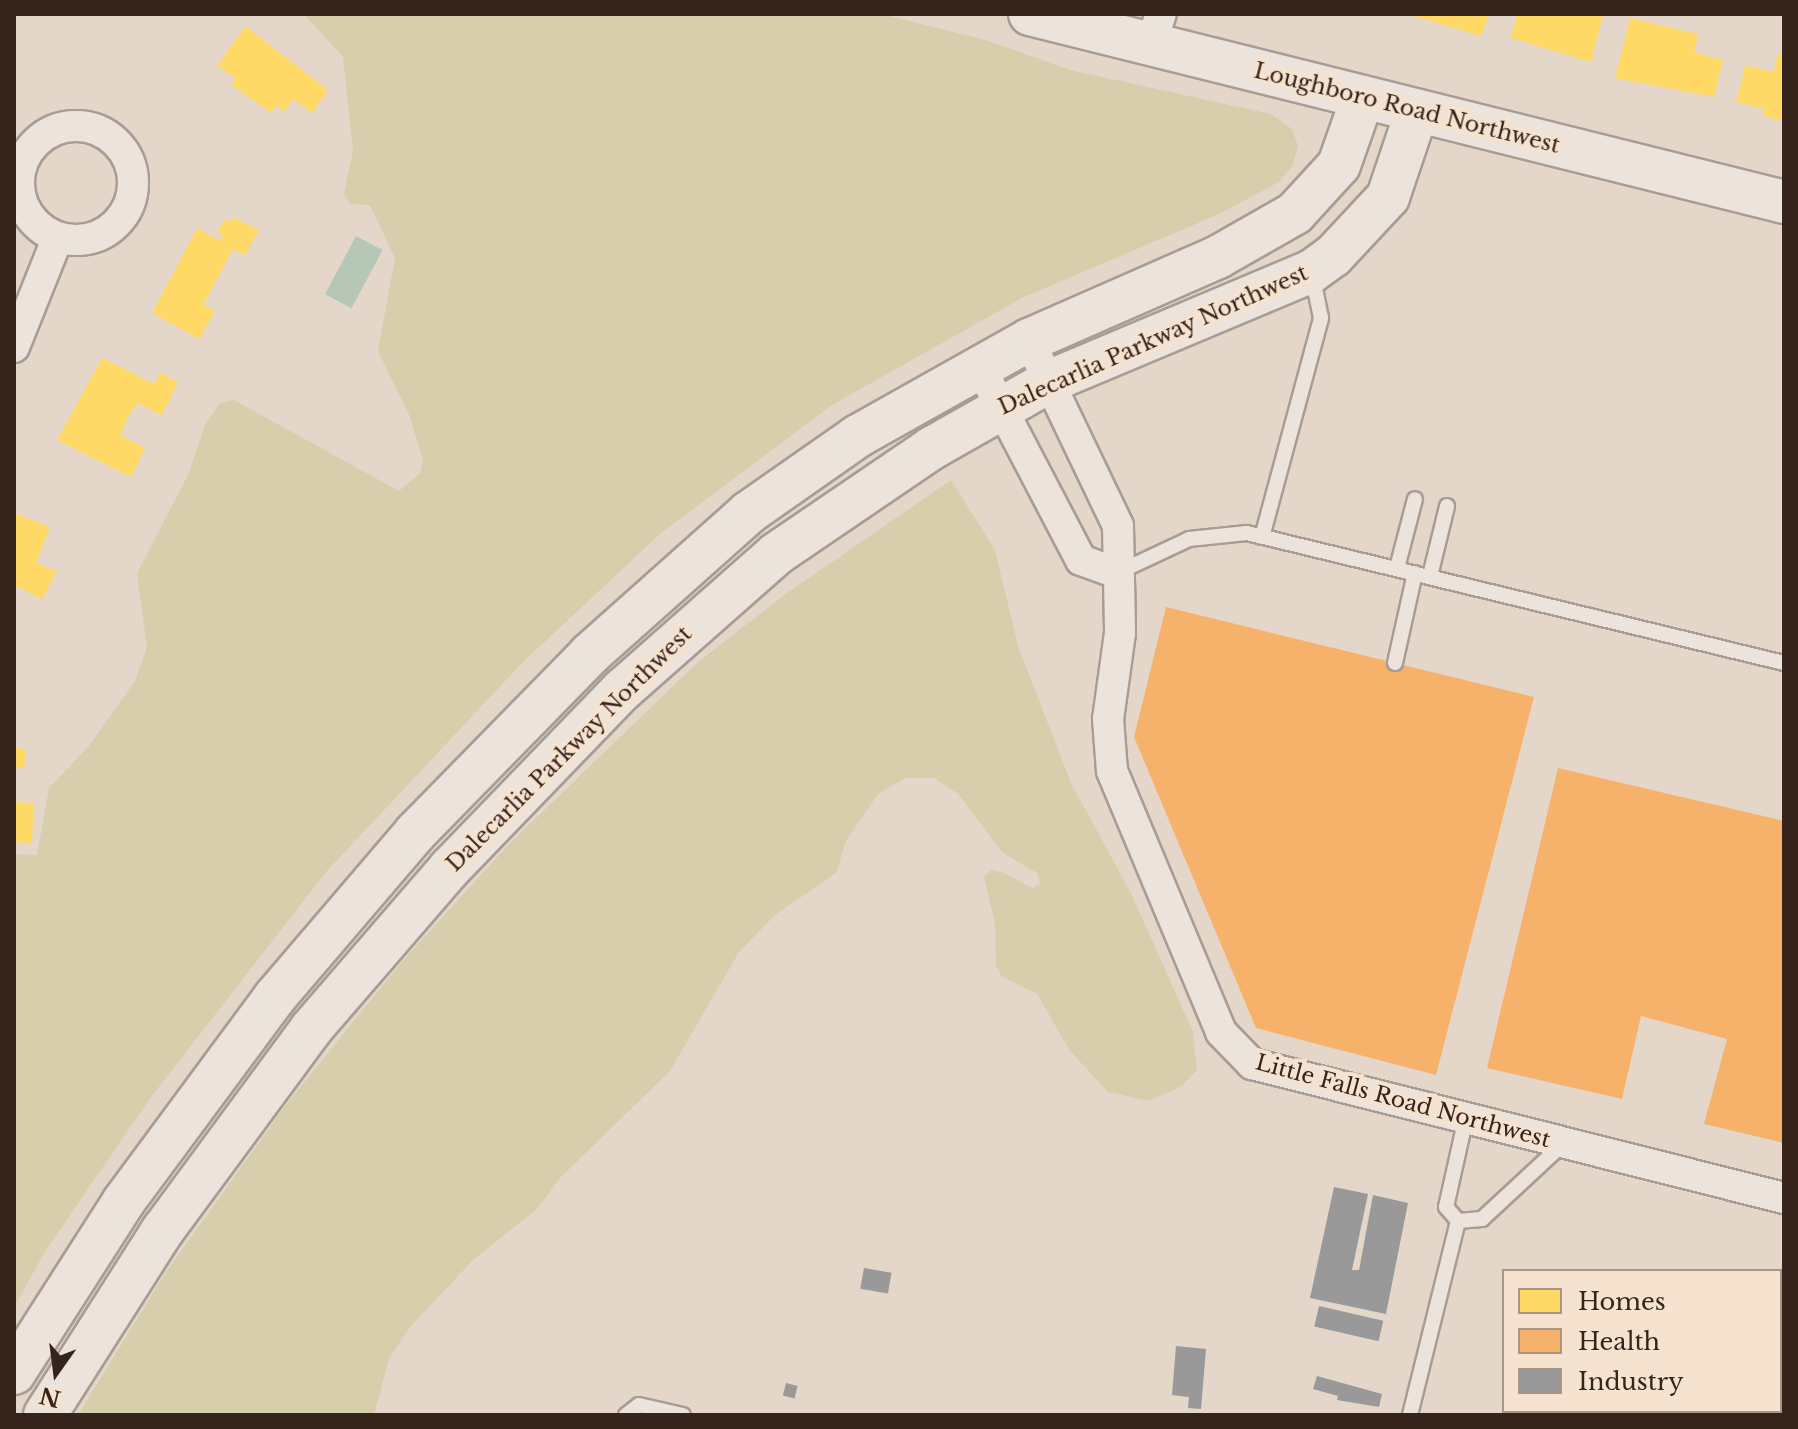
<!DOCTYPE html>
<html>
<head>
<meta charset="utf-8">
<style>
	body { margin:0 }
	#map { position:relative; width:1798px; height:1429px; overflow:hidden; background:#e4d7ca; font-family:"Libre Baskerville",serif }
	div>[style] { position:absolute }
	.green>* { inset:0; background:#d7ceac }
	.water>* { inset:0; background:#b6c7b8; transform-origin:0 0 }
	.homes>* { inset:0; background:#ffd966; transform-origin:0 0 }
	.health>* { inset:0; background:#f6b26b }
	.industry>* { inset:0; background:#999; transform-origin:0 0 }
	.roads { filter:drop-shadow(2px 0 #a99c94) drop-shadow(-2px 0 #a99c94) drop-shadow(0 2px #a99c94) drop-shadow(0 -2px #a99c94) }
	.service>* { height:14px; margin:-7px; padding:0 7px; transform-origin:7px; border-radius:7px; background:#ece4dc }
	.minor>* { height:30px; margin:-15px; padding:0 15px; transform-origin:15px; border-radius:15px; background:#ece4dc }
	.minor>.ring { margin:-15px; padding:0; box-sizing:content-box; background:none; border:30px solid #ece4dc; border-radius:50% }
	.secondary>* { height:42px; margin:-21px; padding:0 21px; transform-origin:21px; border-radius:21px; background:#ece4dc }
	span { translate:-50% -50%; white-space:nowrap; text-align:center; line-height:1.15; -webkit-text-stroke:8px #f5e2cf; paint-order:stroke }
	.street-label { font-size:22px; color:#36231c }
	.frame { position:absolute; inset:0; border:16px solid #36231c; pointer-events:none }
	.legend { position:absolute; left:1502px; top:1269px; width:280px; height:144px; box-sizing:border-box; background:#f5e2cf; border:2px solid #a99687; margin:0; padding:10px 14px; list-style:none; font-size:24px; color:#36231c }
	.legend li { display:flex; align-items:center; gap:16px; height:40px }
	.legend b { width:40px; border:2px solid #a99687 }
	.north { position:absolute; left:16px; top:1333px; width:80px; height:80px; -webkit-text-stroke:6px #f5e2cf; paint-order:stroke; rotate:194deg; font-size:22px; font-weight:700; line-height:32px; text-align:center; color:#36231c }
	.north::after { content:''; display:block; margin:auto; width:28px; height:36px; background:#36231c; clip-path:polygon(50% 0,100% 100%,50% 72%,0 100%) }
</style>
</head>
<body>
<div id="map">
	<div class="green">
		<div style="clip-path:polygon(304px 14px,882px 14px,989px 41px,1070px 70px,1271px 114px,1292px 129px,1298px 146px,1293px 165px,1279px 182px,1217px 215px,1022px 298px,832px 405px,661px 533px,522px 663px,326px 872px,151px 1097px,46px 1250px,14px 1307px,14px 854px,37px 855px,49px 788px,89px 746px,135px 681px,147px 647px,137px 573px,188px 475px,205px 425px,220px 403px,234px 400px,399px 491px,420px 473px,423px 460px,410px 417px,378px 351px,395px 258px,370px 205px,350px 204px,344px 193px,353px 151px,343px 57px)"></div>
		<div style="clip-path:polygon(951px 480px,995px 550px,1018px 646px,1071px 783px,1131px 893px,1193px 1032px,1197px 1070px,1182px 1086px,1149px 1101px,1108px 1092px,1070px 1051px,1037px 994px,1001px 976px,996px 965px,995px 923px,984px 877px,991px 870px,1002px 872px,1032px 888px,1040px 884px,1037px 873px,1003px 853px,958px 794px,934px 778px,905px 778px,878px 794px,846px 841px,836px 873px,775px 915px,739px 952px,670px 1071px,560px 1178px,537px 1209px,473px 1260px,410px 1327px,389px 1358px,374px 1415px,78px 1415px,164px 1275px,285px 1106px,400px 964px,509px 844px,698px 662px,787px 593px)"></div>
	</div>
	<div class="water">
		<div style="left:356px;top:236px;width:30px;height:66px;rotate:28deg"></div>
	</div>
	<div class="homes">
		<div style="clip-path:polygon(1407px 14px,1489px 14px,1481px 36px)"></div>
		<div style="clip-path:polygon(1517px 14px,1603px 14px,1591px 62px,1511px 38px)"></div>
		<div style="clip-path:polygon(1630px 18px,1698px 34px,1694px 52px,1723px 60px,1714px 97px,1615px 78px)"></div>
		<div style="clip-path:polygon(245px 26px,328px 90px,312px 113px,293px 99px,284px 112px,276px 105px,271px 113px,231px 85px,235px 78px,217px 66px)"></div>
		<div style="clip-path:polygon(1778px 54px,1784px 56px,1784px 121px,1763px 116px,1765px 109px,1736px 102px,1745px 65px,1773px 72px)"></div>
		<div style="clip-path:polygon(233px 217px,259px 230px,245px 255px,233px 249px,203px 305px,215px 311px,199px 339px,152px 313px,197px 228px,220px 241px,223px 236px,217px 233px,225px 219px,231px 222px)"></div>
		<div style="clip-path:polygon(102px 358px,154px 384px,160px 373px,178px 382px,162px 415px,137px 403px,127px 419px,120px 435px,145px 448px,131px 477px,57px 440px)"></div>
		<div style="clip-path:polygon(14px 513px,50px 527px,36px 563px,57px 571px,42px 599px,14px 585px)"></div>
		<div style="left:14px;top:748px;width:12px;height:19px;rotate:5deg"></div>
		<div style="left:14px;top:802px;width:20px;height:40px;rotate:3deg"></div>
	</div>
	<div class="health">
		<div style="clip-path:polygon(1166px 607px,1534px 697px,1436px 1075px,1256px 1028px,1134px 737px)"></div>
		<div style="clip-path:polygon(1558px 768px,1784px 821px,1784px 1143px,1704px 1124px,1727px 1039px,1641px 1016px,1622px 1099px,1487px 1068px)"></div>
	</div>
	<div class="industry">
		<div style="clip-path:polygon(1334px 1187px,1368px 1194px,1352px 1270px,1359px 1270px,1373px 1195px,1408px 1203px,1386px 1314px,1310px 1298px)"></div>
		<div style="left:864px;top:1268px;width:28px;height:21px;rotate:10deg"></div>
		<div style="left:1319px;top:1306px;width:66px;height:21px;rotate:13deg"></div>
		<div style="clip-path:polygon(1176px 1346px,1206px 1349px,1201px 1409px,1188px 1408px,1189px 1397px,1172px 1395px)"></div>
		<div style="clip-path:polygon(1317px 1376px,1382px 1394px,1379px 1407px,1337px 1400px,1338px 1396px,1313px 1389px)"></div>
		<div style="left:786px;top:1383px;width:12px;height:13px;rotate:14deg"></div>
		<div style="left:1614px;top:1411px;width:133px;height:6px"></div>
	</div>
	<div class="roads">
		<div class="service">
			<div style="left:1262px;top:537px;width:227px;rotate:-74.9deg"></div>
			<div style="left:1321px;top:318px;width:45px;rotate:-101.6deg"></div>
			<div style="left:1397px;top:568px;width:71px;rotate:-75.4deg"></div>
			<div style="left:1119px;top:572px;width:77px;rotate:-25.2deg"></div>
			<div style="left:1189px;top:539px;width:58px;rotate:-5.9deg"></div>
			<div style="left:1247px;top:533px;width:553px;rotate:13.61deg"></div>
			<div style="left:1430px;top:576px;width:72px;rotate:-76.3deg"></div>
			<div style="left:1395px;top:663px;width:92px;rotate:-77.5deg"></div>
			<div style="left:1465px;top:1122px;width:87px;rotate:102.6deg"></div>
			<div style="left:1446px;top:1207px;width:18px;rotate:49deg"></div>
			<div style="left:1458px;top:1221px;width:24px;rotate:-5deg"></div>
			<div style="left:1482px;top:1219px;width:109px;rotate:-42.8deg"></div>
			<div style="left:626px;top:1415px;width:16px;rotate:-38deg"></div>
			<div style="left:639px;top:1405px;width:45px;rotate:12.8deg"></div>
			<div style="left:1410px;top:1415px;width:200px;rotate:-76.1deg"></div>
		</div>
		<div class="minor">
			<div style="left:1151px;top:44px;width:32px;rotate:-72deg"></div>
			<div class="ring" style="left:19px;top:126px;width:84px;height:84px"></div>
			<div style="left:1029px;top:340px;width:206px;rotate:64.4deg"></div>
			<div style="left:1118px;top:526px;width:107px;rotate:88.9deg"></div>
			<div style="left:1120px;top:633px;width:87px;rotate:97.9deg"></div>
			<div style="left:1108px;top:719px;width:52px;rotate:85.6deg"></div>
			<div style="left:1112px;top:771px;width:283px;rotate:67.3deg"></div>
			<div style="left:1221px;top:1032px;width:45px;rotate:45.9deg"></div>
			<div style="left:1252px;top:1064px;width:549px;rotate:14.14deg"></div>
			<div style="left:14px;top:347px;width:118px;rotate:-68.2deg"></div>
			<div style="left:979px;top:365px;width:220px;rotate:62.4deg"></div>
			<div style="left:1081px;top:560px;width:38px;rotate:20deg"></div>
		</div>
		<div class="secondary">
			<div style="left:1030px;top:14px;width:777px;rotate:14deg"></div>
			<div style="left:14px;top:1373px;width:204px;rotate:-57.4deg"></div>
			<div style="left:124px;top:1201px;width:254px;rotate:-53.5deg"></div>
			<div style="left:275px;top:997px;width:216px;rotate:-49.5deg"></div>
			<div style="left:415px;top:833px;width:250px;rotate:-45.6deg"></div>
			<div style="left:590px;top:654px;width:212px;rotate:-41.7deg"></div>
			<div style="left:748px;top:513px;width:134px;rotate:-35deg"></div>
			<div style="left:858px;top:436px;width:196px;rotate:-29.3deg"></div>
			<div style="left:1029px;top:340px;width:206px;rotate:-23.7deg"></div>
			<div style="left:1218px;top:257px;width:89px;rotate:-29.7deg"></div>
			<div style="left:1295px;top:213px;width:65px;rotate:-47.5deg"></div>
			<div style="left:1339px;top:165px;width:72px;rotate:-70.6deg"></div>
			<div style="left:45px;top:1415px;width:219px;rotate:-57.5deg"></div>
			<div style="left:163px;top:1230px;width:250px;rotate:-53.6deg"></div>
			<div style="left:311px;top:1029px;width:213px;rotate:-49.2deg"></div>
			<div style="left:450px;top:868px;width:248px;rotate:-46deg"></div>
			<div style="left:622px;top:690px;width:205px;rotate:-41.4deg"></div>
			<div style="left:776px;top:554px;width:189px;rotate:-34.2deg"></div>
			<div style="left:932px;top:448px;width:133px;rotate:-29.6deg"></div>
			<div style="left:1048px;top:382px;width:286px;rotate:-22.8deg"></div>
			<div style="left:1312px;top:271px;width:26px;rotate:-36deg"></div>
			<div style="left:1333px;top:256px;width:81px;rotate:-47deg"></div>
			<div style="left:1388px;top:197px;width:91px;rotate:-71.4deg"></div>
		</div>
	</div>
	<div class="street-label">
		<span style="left:1407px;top:108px;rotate:14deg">Loughboro Road Northwest</span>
		<span style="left:1153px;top:340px;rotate:-24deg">Dalecarlia Parkway Northwest</span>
		<span style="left:569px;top:749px;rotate:-45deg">Dalecarlia Parkway Northwest</span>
		<span style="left:1403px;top:1101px;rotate:15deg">Little Falls Road Northwest</span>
	</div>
	<div class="frame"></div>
	<ul class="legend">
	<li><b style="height:22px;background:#ffd966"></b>Homes</li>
	<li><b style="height:22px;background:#f6b26b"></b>Health</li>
	<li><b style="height:22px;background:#999"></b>Industry</li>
	</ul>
	<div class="north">N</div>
</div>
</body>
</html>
